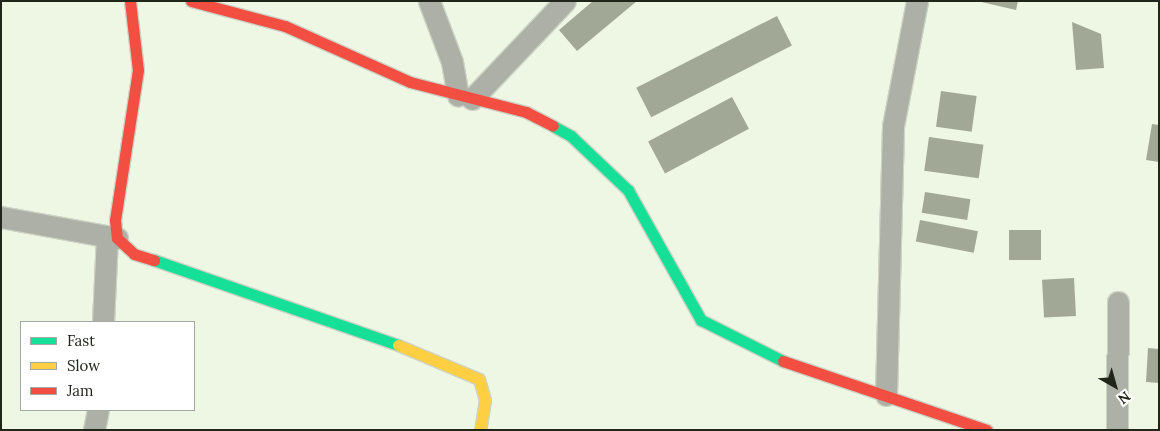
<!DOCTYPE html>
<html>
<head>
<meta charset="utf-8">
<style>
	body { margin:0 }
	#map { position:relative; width:1160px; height:431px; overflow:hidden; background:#eef6e4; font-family:Lora,serif }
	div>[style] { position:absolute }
	.building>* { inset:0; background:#a1a996; transform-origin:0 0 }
	.roads { filter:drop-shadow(1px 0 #cdd3c5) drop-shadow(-1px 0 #cdd3c5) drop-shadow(0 1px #cdd3c5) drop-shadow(0 -1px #cdd3c5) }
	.street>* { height:21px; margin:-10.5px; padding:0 10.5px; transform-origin:10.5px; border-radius:10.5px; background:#acb0a6 }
	.fast>* { height:11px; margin:-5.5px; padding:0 5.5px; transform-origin:5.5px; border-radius:5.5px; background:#16e098 }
	.slow>* { height:11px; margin:-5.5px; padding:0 5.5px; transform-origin:5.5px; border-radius:5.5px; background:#ffcf43 }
	.jam>* { height:11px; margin:-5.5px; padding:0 5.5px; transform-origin:5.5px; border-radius:5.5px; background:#f24e42 }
	span { translate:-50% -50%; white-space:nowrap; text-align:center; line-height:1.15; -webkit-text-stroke:4px #fff; paint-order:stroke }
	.frame { position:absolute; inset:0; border:2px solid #21261a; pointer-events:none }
	.legend { position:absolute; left:20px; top:321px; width:175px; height:90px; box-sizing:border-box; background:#fff; border:1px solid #a6a8a3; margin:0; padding:6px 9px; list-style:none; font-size:15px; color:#21261a }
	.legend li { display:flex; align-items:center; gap:10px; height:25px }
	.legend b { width:25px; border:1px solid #a6a8a3 }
	.north { position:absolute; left:1090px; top:361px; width:50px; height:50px; -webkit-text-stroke:4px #fff; paint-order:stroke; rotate:142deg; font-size:14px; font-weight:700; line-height:20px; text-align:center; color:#21261a }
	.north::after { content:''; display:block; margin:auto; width:18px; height:22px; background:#21261a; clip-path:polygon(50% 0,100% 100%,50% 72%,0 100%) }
</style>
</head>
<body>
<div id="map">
	<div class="building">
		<div style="clip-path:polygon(593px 1px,637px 1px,577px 51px,559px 30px)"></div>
		<div style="clip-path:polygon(977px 1px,1018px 1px,1016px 10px)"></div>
		<div style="left:777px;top:16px;width:33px;height:158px;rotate:63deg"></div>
		<div style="clip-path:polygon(1072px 22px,1101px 34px,1104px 68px,1076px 70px)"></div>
		<div style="left:941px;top:91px;width:36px;height:36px;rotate:8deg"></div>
		<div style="left:732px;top:97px;width:36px;height:95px;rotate:62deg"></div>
		<div style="clip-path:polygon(1152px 124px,1159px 125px,1159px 162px,1146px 160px)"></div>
		<div style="left:929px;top:137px;width:55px;height:34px;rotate:8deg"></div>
		<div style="left:925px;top:192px;width:46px;height:21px;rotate:9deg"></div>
		<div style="left:920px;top:220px;width:59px;height:22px;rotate:11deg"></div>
		<div style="left:1009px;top:230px;width:32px;height:30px"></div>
		<div style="left:1074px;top:278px;width:38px;height:32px;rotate:87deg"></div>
		<div style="clip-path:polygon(1148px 348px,1159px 349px,1159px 383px,1146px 382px)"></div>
	</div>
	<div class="roads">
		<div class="street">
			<div style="left:429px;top:1px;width:65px;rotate:69.3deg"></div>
			<div style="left:452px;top:62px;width:34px;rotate:80deg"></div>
			<div style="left:472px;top:99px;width:135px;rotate:-46.5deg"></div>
			<div style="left:1px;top:217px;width:118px;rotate:10.3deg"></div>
			<div style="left:103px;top:322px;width:86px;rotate:-87.3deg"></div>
			<div style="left:886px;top:395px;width:269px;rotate:-88.5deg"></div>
			<div style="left:893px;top:126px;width:127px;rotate:-79.1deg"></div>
			<div style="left:94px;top:430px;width:20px;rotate:-79deg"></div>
			<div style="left:1117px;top:430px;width:128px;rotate:-89.6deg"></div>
		</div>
		<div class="fast">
			<div style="left:553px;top:126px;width:21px;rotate:29deg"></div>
			<div style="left:571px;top:136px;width:79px;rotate:43.5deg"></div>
			<div style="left:628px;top:190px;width:149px;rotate:60.7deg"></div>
			<div style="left:701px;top:320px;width:92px;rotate:26.6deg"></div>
			<div style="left:154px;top:260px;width:258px;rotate:19.2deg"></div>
		</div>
		<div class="slow">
			<div style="left:398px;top:345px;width:88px;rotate:22.8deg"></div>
			<div style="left:479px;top:379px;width:22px;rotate:74deg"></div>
			<div style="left:485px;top:400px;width:30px;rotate:99deg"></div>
		</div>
		<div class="jam">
			<div style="left:130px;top:1px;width:69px;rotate:83.4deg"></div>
			<div style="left:138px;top:70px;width:152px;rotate:98.7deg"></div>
			<div style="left:115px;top:220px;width:18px;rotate:84deg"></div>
			<div style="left:117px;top:238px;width:23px;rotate:43deg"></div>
			<div style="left:134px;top:254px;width:21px;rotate:17deg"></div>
			<div style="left:191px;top:1px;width:97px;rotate:14.9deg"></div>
			<div style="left:285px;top:26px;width:137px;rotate:24.1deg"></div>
			<div style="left:410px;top:82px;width:120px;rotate:14.5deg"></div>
			<div style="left:526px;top:112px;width:30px;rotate:27deg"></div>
			<div style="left:783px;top:361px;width:215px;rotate:18.7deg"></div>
		</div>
	</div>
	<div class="frame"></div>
	<ul class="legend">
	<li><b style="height:6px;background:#16e098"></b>Fast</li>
	<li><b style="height:6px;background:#ffcf43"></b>Slow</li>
	<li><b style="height:6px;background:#f24e42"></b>Jam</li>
	</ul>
	<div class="north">N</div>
</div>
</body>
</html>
